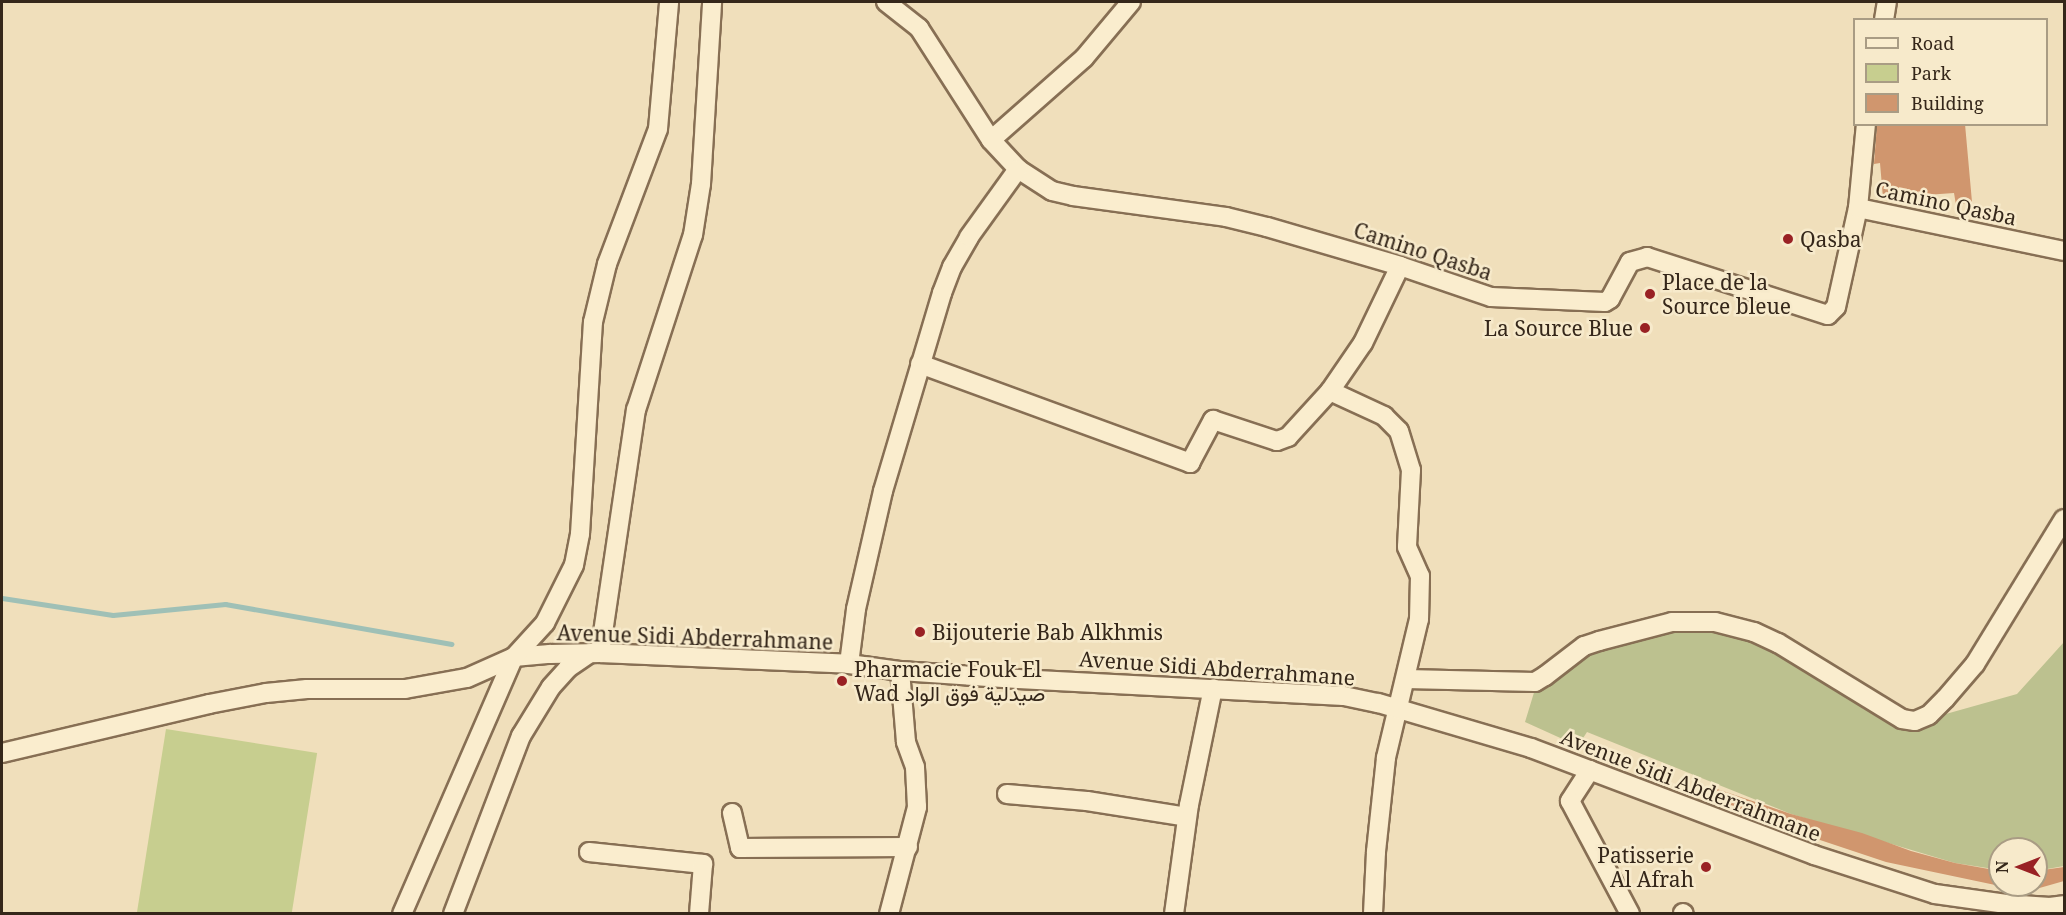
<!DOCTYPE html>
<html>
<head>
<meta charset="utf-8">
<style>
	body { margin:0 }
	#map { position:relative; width:2066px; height:915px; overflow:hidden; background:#f0dfbb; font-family:"Noto Serif",Vazirmatn,serif }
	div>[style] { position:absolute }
	.green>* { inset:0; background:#c7ce8f; transform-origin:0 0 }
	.cemetery>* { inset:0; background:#bcc18f }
	.stream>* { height:5px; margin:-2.5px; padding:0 2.5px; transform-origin:2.5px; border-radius:2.5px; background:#9fc0b6 }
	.building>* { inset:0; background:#d0966e }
	.roads { filter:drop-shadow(2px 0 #876f54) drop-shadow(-2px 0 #876f54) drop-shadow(0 2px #876f54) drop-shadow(0 -2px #876f54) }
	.minor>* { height:18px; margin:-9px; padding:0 9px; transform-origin:9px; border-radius:9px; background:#faedce }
	.dots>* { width:16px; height:16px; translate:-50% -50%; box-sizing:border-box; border:3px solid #f7eacb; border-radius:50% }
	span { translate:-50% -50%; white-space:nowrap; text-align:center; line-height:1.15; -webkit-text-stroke:5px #f7eacb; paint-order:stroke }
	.street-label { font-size:21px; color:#35271a }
	.poi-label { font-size:21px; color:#35271a }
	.left { translate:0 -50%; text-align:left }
	.right { translate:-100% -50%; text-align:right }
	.frame { position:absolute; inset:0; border:3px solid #35271a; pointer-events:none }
	.legend { position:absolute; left:1853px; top:18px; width:195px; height:108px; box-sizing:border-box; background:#f7eacb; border:2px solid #a99c84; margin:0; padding:8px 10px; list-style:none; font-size:18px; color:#35271a }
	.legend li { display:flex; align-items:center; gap:12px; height:30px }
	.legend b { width:30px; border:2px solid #a99c84 }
	.north { position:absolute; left:1988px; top:837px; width:60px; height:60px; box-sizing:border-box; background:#f7eacb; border:2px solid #a99c84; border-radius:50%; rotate:270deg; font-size:16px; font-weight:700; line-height:24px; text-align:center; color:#35271a }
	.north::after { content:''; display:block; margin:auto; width:21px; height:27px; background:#992124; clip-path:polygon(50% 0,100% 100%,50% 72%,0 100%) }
</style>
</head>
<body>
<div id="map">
	<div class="green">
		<div style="left:166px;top:729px;width:153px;height:186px;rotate:9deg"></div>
	</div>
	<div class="cemetery">
		<div style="clip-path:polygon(1668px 623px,1751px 638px,1928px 719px,2017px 694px,2064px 642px,2064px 866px,2036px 871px,2036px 849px,2000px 849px,2000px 870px,1955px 863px,1791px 814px,1587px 732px,1578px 746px,1525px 722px,1536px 686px,1584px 649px)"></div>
	</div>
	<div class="stream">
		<div style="left:2px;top:598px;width:112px;rotate:8.7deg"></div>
		<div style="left:113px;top:615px;width:113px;rotate:-5.6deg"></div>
		<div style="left:225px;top:604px;width:230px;rotate:10deg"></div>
	</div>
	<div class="building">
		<div style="clip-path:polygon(1877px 124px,1965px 124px,1972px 202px,1956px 205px,1954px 193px,1883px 198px,1880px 163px,1874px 164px)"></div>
		<div style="clip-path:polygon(1717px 789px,1791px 814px,1862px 833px,1911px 851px,1955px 863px,2000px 871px,2000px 886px,1886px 862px,1793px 831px,1714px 800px)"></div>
		<div style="clip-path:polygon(2064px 867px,2064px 881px,2036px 889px,2036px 871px)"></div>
	</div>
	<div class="roads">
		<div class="minor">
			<div style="left:886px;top:2px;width:42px;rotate:38.2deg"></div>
			<div style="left:919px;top:28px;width:133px;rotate:57.3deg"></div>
			<div style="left:991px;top:140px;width:40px;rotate:47deg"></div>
			<div style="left:1018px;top:169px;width:40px;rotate:32.9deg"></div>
			<div style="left:1052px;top:191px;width:22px;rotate:13deg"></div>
			<div style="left:1073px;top:196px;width:154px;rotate:7.8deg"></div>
			<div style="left:1226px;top:217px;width:42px;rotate:13.7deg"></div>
			<div style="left:1267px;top:227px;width:139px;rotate:16.3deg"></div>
			<div style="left:1400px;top:266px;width:96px;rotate:18.8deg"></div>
			<div style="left:1491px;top:297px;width:114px;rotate:2.5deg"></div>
			<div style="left:1605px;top:302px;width:6px;rotate:-31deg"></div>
			<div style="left:1610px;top:299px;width:42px;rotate:-61.6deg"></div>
			<div style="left:1630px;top:262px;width:18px;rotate:-16deg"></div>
			<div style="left:1647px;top:257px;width:190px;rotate:17.8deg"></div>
			<div style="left:1828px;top:315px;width:11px;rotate:-45deg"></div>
			<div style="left:1836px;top:307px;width:101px;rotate:-77.5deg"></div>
			<div style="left:1858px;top:208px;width:210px;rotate:11.8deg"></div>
			<div style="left:1884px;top:20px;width:18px;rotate:-81deg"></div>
			<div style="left:991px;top:140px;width:124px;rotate:-41.4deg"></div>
			<div style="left:1084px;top:58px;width:73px;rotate:-50deg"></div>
			<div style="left:1858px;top:208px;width:84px;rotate:-84.6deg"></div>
			<div style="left:920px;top:364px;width:288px;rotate:20.1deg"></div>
			<div style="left:1190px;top:463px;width:49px;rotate:-61.9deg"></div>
			<div style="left:1213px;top:420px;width:67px;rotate:18.2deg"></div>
			<div style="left:1277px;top:441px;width:12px;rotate:-20deg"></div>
			<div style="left:1288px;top:437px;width:62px;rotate:-47.6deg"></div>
			<div style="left:1330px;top:391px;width:58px;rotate:-55.5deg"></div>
			<div style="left:1363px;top:343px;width:85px;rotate:-64.3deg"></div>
			<div style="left:1330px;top:391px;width:60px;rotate:24.8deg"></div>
			<div style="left:1384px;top:416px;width:21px;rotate:45deg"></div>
			<div style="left:1399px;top:431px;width:41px;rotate:72.9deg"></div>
			<div style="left:1411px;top:470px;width:77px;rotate:93deg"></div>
			<div style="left:1407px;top:547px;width:32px;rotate:66deg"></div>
			<div style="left:1420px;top:576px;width:43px;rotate:91.3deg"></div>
			<div style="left:1419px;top:619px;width:143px;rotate:103.4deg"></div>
			<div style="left:1386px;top:758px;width:95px;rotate:96.1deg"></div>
			<div style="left:1376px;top:852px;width:62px;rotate:92.8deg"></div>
			<div style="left:600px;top:653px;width:246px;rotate:-81.6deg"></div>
			<div style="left:636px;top:410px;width:184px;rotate:-72deg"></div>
			<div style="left:693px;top:235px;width:52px;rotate:-81.1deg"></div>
			<div style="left:701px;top:184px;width:182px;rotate:-86.5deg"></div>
			<div style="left:849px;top:664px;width:55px;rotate:-82.7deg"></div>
			<div style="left:856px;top:609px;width:121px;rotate:-77.1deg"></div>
			<div style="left:883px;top:491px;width:207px;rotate:-73.4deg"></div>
			<div style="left:942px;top:293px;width:28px;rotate:-69deg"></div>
			<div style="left:952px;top:267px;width:34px;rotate:-60deg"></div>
			<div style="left:969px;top:237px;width:84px;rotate:-54.2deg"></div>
			<div style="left:1406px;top:679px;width:129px;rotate:1.3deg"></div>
			<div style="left:1535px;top:682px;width:12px;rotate:-31deg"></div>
			<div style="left:1545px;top:676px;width:49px;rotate:-37.6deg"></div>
			<div style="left:1584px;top:646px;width:16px;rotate:-18deg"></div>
			<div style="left:1599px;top:641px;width:75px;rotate:-14.6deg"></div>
			<div style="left:1672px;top:622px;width:43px"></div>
			<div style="left:1715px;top:622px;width:40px;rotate:14.4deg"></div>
			<div style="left:1754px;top:632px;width:26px;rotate:25deg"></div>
			<div style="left:1778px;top:643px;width:145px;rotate:31.5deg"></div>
			<div style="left:1902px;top:719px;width:13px;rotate:9deg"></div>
			<div style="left:1915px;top:721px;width:15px;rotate:-23deg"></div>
			<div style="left:1929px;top:715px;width:23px;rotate:-45deg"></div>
			<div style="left:1945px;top:699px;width:46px;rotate:-49.4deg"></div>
			<div style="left:1975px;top:664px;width:170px;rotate:-58.5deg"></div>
			<div style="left:2px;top:753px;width:213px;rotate:-13.3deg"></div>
			<div style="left:209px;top:704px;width:58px;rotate:-10.9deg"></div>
			<div style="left:266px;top:693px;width:41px;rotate:-5.6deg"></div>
			<div style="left:307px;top:689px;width:98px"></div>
			<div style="left:405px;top:689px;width:63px;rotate:-10.1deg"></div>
			<div style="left:467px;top:678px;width:51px;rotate:-24.1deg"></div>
			<div style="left:514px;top:657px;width:36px;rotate:-5deg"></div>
			<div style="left:550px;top:654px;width:50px;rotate:-1.1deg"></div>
			<div style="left:600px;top:653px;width:249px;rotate:2.5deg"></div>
			<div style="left:849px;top:664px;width:51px;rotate:7.8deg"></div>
			<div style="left:900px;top:671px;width:118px;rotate:3.9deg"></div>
			<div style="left:1018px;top:679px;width:326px;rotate:3deg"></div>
			<div style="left:1344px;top:696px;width:35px;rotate:12deg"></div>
			<div style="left:1378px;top:703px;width:159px;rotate:16.4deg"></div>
			<div style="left:1531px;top:748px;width:303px;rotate:20.7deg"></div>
			<div style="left:1814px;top:855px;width:127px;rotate:17.9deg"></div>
			<div style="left:1935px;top:894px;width:72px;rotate:8deg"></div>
			<div style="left:2006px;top:904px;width:44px;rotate:3.9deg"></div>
			<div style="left:2050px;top:907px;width:14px;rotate:-8deg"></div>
			<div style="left:1590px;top:770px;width:37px;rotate:123deg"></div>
			<div style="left:1570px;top:801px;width:128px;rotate:62deg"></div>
			<div style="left:1007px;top:794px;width:80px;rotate:5deg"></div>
			<div style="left:1087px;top:801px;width:101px;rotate:9.1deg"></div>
			<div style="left:732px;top:813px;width:36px;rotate:77deg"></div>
			<div style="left:740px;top:848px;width:168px;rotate:-0.3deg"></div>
			<div style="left:589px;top:852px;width:115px;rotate:6deg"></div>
			<div style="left:703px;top:864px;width:50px;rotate:94.6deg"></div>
			<div style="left:1683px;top:913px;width:1px;rotate:45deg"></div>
			<div style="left:402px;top:914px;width:280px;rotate:-66.5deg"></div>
			<div style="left:514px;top:657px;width:46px;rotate:-47.6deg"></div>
			<div style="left:545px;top:623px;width:65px;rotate:-63.4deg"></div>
			<div style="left:574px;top:565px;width:32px;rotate:-79deg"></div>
			<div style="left:580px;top:534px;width:212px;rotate:-86.5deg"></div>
			<div style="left:593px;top:322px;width:60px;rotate:-76.4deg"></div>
			<div style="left:607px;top:264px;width:144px;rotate:-69.3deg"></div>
			<div style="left:658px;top:129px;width:127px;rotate:-85deg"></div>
			<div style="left:453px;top:914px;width:191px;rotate:-69.1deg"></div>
			<div style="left:521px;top:736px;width:57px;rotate:-58.5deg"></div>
			<div style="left:551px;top:687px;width:25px;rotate:-48deg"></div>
			<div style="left:568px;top:668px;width:27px;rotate:-34deg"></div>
			<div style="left:889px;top:914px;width:111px;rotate:-75.3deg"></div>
			<div style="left:917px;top:807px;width:40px;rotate:-92.9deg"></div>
			<div style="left:915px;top:767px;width:27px;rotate:-110deg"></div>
			<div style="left:906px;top:742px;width:71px;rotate:-94.8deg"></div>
			<div style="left:1174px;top:914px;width:110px;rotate:-82.2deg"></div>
			<div style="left:1189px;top:805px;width:119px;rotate:-78.4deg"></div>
		</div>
	</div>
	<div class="dots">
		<div style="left:1788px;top:239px;background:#992124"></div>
		<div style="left:1650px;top:294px;background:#992124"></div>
		<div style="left:1645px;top:328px;background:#992124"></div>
		<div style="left:920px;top:632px;background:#992124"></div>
		<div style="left:842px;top:681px;background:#992124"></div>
		<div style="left:1706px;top:867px;background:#992124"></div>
	</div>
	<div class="street-label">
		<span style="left:1946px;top:203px;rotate:12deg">Camino Qasba</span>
		<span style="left:1423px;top:251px;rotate:18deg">Camino Qasba</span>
		<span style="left:695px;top:637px;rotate:2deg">Avenue Sidi Abderrahmane</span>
		<span style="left:1217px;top:668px;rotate:4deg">Avenue Sidi Abderrahmane</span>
		<span style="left:1691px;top:785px;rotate:21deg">Avenue Sidi Abderrahmane</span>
	</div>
	<div class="poi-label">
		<span class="left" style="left:1800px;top:239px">Qasba</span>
		<span class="left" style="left:1662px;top:294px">Place de la<br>Source bleue</span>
		<span class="right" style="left:1633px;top:328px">La Source Blue</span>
		<span class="left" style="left:932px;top:632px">Bijouterie Bab Alkhmis</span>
		<span class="left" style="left:854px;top:681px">Pharmacie Fouk El<br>Wad صيدلية فوق الواد</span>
		<span class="right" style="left:1694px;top:867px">Patisserie<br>Al Afrah</span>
	</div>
	<div class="frame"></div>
	<ul class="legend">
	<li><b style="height:8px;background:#faedce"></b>Road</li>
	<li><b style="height:16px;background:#c7ce8f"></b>Park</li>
	<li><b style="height:16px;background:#d0966e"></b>Building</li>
	</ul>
	<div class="north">N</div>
</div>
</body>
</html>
